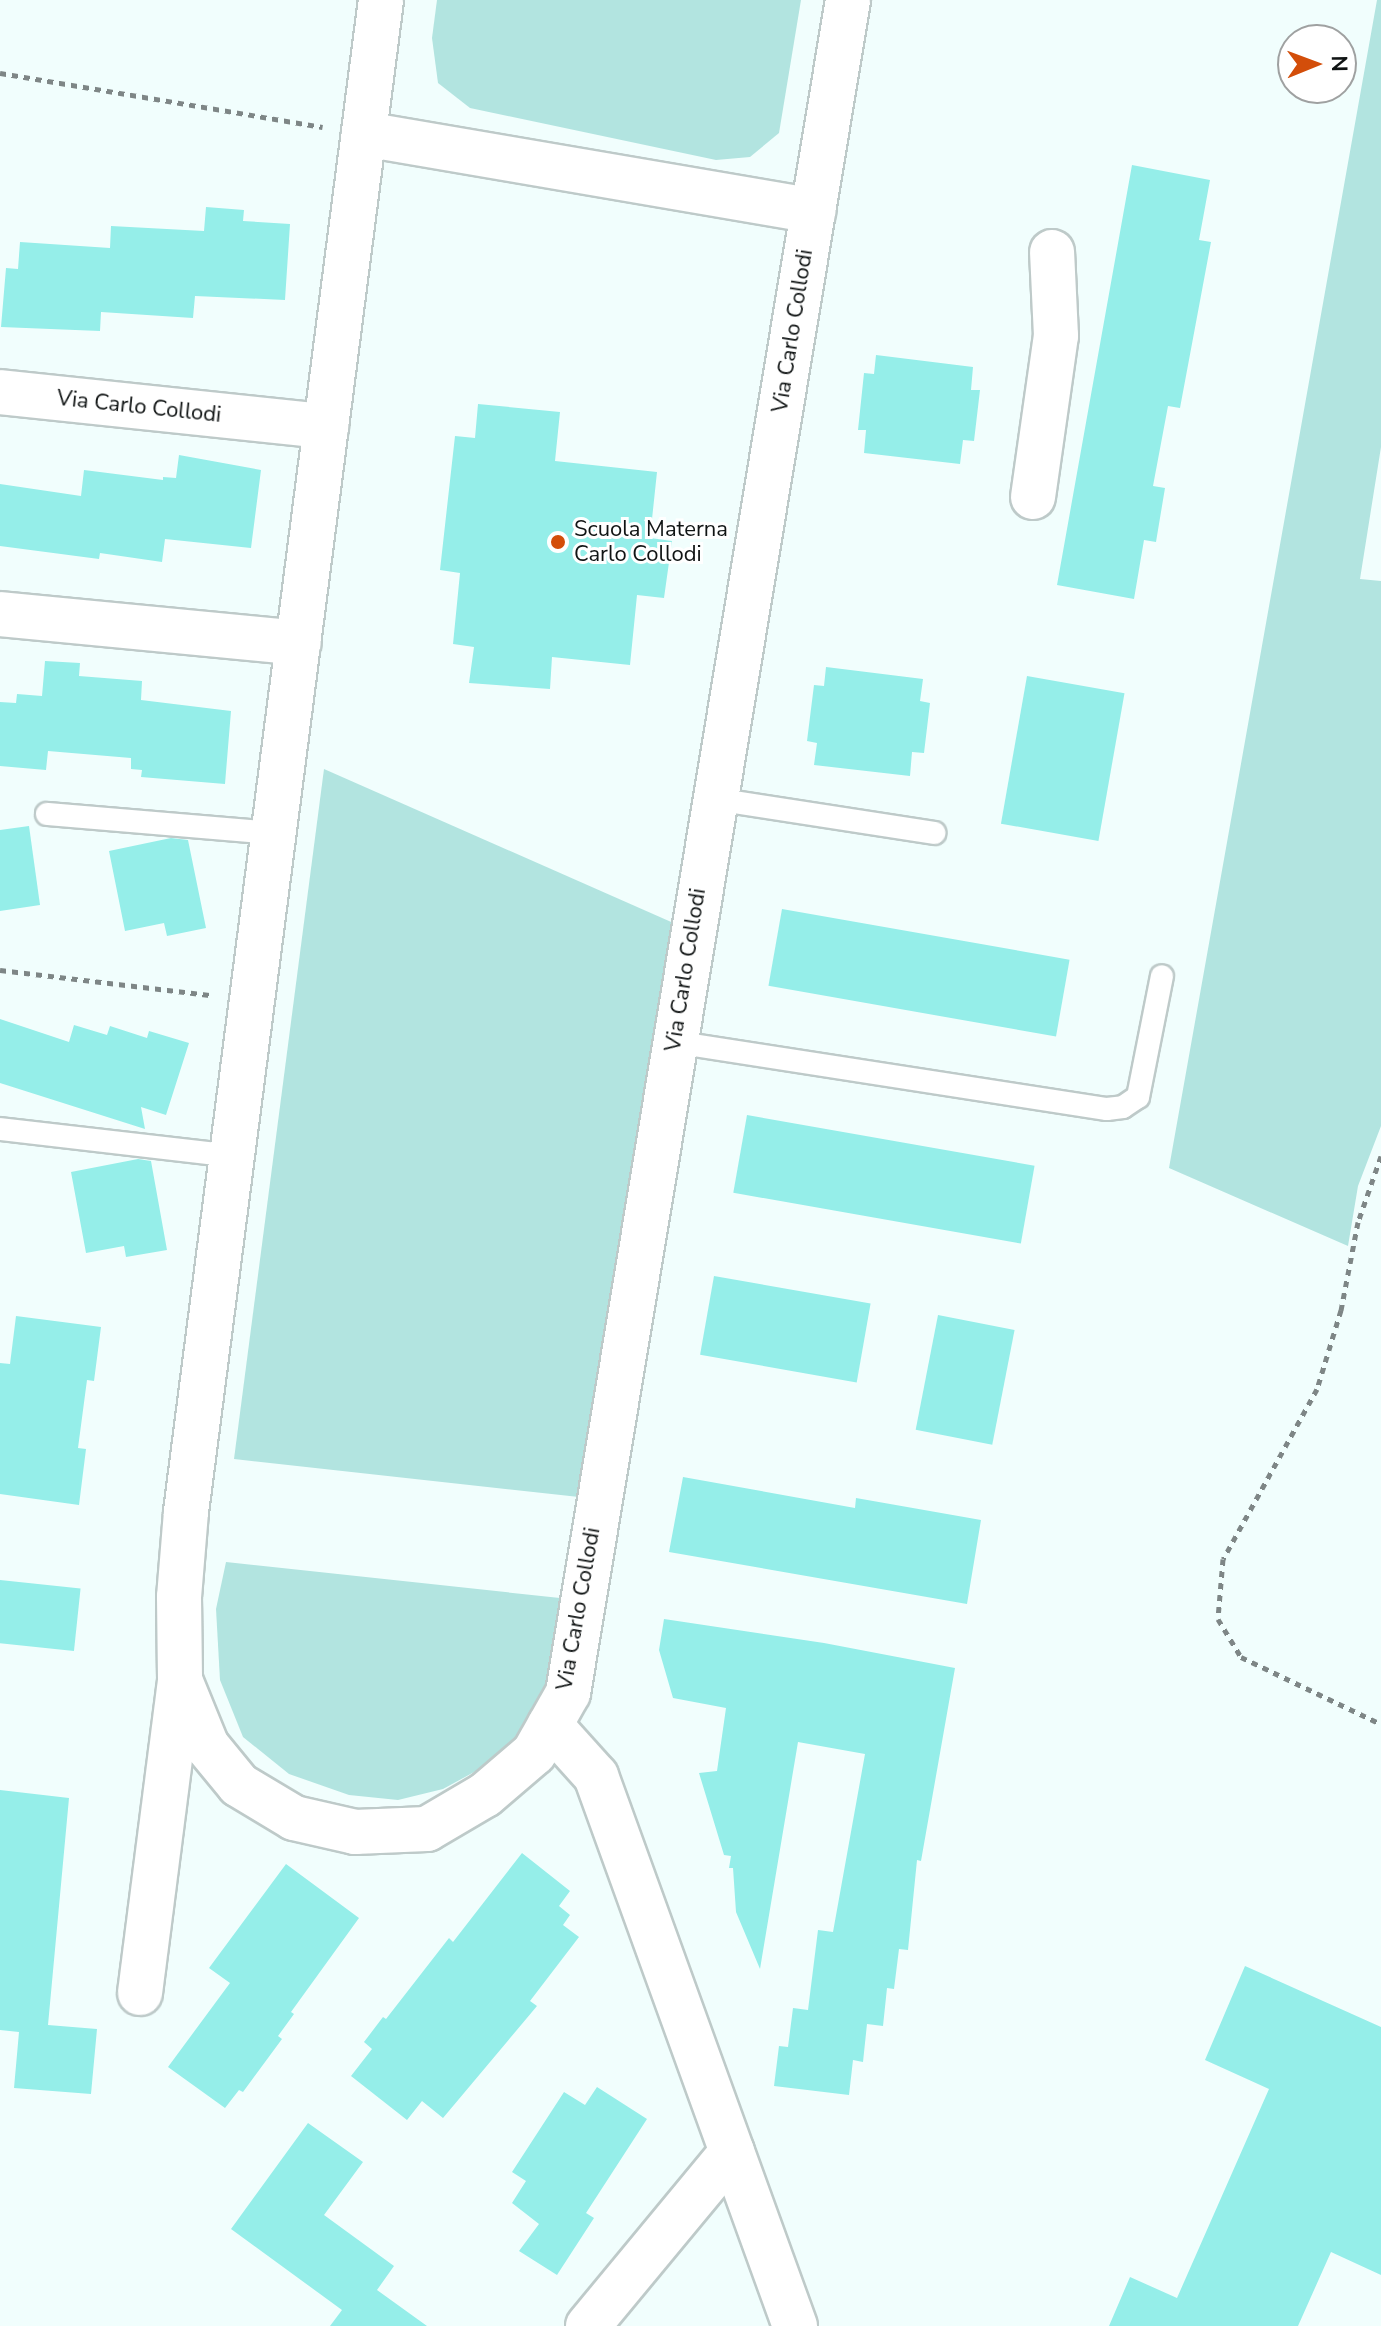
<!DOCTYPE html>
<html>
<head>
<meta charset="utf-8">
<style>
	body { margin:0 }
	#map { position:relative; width:1381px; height:2326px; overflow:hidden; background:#f1fefd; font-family:"Nunito Sans",sans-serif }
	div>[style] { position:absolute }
	.green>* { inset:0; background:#b2e4e0 }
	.building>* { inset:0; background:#95eee9; transform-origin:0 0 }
	.path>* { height:5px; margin-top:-2.5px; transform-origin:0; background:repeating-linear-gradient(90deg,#7e8686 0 6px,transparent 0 12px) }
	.roads { filter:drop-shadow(2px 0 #becac9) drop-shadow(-2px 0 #becac9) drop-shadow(0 2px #becac9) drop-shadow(0 -2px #becac9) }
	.service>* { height:22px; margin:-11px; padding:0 11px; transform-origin:11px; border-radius:11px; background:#fff }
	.minor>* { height:44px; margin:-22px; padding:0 22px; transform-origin:22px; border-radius:22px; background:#fff }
	.dots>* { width:22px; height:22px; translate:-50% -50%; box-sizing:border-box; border:4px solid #fff; border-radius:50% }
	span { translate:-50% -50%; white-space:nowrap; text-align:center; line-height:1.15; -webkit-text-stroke:6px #fff; paint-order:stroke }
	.street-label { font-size:22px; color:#101414 }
	.poi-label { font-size:22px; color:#101414 }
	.left { translate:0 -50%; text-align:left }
	.north { position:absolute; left:1277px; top:24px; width:80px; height:80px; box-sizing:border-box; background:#fff; border:2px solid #9fa1a1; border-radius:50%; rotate:89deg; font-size:22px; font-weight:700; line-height:32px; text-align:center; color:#101414 }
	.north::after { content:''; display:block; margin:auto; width:28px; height:36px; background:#d34e0a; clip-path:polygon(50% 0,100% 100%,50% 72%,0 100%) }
</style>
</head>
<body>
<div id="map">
	<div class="green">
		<div style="clip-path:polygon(437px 0,801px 0,779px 133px,750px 157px,716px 160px,470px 108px,438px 83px,432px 38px)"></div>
		<div style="clip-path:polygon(1377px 0,1381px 0,1381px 447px,1360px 579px,1381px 581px,1381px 1126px,1358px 1186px,1348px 1246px,1169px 1168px)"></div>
		<div style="clip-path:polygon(324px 769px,678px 925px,579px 1497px,234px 1459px)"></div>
		<div style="clip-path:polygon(226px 1562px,560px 1598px,545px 1689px,525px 1730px,487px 1765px,443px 1789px,398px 1800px,349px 1795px,289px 1774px,243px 1737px,220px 1680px,216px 1609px)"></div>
	</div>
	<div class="building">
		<div style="clip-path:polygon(1132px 165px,1210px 180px,1199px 240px,1211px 242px,1180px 408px,1168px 406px,1153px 486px,1165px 488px,1156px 542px,1144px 540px,1134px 599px,1057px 585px)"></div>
		<div style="clip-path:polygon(206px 207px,244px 210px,243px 221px,290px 224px,285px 300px,195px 296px,193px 318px,101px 312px,100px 331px,1px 327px,6px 268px,18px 269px,20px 242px,110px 248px,111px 226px,204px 231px)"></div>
		<div style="clip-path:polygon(876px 355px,973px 367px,971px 390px,980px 390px,974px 441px,963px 440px,960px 464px,864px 453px,866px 430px,858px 430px,864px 373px,874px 374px)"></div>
		<div style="clip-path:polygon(478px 404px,560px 412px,555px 461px,657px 472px,650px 538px,672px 541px,664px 598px,637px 595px,630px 665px,552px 657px,550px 689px,469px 683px,474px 647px,453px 644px,460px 573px,440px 570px,455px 436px,475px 438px)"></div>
		<div style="clip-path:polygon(179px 455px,261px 470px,251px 548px,165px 539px,162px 562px,100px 553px,99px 559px,0 546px,0 484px,81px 496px,84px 470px,163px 480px,163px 477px,176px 478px)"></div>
		<div style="clip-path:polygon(45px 661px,80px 663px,79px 676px,142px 681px,141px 700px,231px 711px,225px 784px,141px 777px,142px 770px,131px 769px,131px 758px,48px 751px,46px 770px,0 766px,0 702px,16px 703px,17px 694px,42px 696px)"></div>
		<div style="clip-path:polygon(826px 667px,923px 679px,920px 701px,930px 703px,924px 753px,912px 752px,910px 776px,814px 765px,817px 743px,807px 741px,814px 685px,824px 686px)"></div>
		<div style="left:1027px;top:676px;width:99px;height:150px;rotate:10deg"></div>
		<div style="clip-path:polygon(29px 826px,40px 905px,0 911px,0 830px)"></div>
		<div style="clip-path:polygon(171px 838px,188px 840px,206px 928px,167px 936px,164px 923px,125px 931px,109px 851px)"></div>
		<div style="left:782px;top:909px;width:292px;height:78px;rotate:10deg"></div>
		<div style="clip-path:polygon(0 1019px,69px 1042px,74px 1025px,107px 1035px,110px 1026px,147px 1038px,149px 1031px,189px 1043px,166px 1115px,141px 1107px,145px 1129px,0 1083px)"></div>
		<div style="left:747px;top:1115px;width:292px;height:79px;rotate:10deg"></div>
		<div style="clip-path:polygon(138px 1159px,151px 1161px,167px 1250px,126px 1257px,124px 1246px,86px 1253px,71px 1172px)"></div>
		<div style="left:714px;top:1276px;width:159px;height:80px;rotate:10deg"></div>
		<div style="left:938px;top:1315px;width:78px;height:117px;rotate:11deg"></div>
		<div style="clip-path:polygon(16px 1316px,101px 1327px,94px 1381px,87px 1380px,78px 1448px,86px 1449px,79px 1505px,0 1494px,0 1363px,10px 1364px)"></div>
		<div style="clip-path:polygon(683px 1477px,855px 1508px,856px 1498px,981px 1520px,967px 1604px,669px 1552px)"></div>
		<div style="left:0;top:1580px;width:81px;height:63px;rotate:6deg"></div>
		<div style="clip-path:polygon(664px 1619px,824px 1643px,955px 1668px,921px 1861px,917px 1860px,908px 1950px,899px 1949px,894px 1989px,887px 1988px,883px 2026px,867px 2024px,863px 2062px,853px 2060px,849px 2095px,774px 2086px,779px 2046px,788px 2047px,793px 2008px,808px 2010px,818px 1930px,833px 1932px,865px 1754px,798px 1742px,760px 1969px,736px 1912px,733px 1868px,729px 1868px,731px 1856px,724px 1855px,699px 1773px,717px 1771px,726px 1708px,673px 1698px,659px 1650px)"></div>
		<div style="clip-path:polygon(0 1790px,69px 1798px,48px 2025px,97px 2029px,91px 2094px,14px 2088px,19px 2032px,0 2030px)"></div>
		<div style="clip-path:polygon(522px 1853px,570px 1891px,559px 1906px,570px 1915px,563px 1925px,579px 1937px,530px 2001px,537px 2006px,443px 2118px,422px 2101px,407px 2120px,351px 2076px,372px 2049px,364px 2042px,383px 2017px,386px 2019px,449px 1938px,453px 1942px)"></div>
		<div style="clip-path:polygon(286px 1864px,359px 1918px,291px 2012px,294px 2014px,278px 2036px,282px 2039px,243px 2092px,239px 2090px,225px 2108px,168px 2067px,230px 1983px,209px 1968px)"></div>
		<div style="clip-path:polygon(1245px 1966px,1381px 2027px,1381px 2275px,1331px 2252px,1298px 2326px,1109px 2326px,1130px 2277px,1177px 2298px,1269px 2089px,1205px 2060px)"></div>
		<div style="clip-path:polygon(597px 2087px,647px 2119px,586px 2213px,594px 2218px,557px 2275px,519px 2251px,539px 2224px,512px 2203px,526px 2181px,512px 2172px,564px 2092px,585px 2105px)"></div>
		<div style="clip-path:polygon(308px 2123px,363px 2162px,324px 2215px,394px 2266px,377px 2290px,427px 2326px,330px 2326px,342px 2310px,231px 2229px)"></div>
	</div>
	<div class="path">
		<div style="left:0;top:73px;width:327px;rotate:9.5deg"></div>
		<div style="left:0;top:970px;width:211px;rotate:6.8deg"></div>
		<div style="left:1381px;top:1156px;width:70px;rotate:109.2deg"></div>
		<div style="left:1358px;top:1222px;width:90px;rotate:100.9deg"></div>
		<div style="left:1341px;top:1310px;width:83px;rotate:106.9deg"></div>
		<div style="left:1317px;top:1389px;width:194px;rotate:118.9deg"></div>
		<div style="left:1223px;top:1559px;width:60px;rotate:94.8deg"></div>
		<div style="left:1218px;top:1619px;width:44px;rotate:58.8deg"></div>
		<div style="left:1241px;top:1657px;width:155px;rotate:25.6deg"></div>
	</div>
	<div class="roads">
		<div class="service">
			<div style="left:715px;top:799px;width:222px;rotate:8.8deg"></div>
			<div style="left:47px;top:814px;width:228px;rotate:4.8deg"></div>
			<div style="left:674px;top:1042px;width:438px;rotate:8.8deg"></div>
			<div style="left:1107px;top:1109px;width:16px;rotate:-7deg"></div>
			<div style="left:1123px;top:1107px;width:18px;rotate:-34deg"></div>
			<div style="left:1138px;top:1097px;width:123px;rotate:-78.8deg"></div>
			<div style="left:0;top:1129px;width:235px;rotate:6.6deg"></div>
		</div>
		<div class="minor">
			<div style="left:381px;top:0;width:1525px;rotate:97.35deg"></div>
			<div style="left:186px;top:1512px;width:85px;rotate:94.7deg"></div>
			<div style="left:179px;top:1597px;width:83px;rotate:89.3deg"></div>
			<div style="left:180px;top:1680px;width:71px;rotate:67.8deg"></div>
			<div style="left:207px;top:1746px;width:50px;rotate:50.6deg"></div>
			<div style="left:239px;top:1785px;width:64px;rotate:31deg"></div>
			<div style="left:294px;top:1818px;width:63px;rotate:12.9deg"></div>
			<div style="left:355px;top:1832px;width:72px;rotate:-2.4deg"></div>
			<div style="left:427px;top:1829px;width:67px;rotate:-30.4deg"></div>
			<div style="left:485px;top:1795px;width:65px;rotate:-40.6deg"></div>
			<div style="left:534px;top:1753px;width:69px;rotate:-60.5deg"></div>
			<div style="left:568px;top:1693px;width:1716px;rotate:-80.61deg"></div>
			<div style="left:364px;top:134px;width:456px;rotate:9.7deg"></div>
			<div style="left:0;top:392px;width:328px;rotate:6deg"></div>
			<div style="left:1033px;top:497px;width:163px;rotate:-81.9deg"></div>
			<div style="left:1056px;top:336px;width:84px;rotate:-92.7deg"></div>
			<div style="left:0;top:614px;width:300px;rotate:5.5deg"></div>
			<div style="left:550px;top:1725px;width:69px;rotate:48deg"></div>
			<div style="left:596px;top:1776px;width:585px;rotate:70.11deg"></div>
			<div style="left:140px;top:1993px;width:316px;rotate:-82.7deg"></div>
			<div style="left:588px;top:2326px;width:226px;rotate:-50.4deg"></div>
		</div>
	</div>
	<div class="dots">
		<div style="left:558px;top:542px;background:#d34e0a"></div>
	</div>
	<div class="street-label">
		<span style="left:793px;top:331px;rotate:-81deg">Via Carlo Collodi</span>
		<span style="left:139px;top:407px;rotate:6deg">Via Carlo Collodi</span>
		<span style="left:686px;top:970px;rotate:-81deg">Via Carlo Collodi</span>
		<span style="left:579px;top:1609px;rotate:-80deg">Via Carlo Collodi</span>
	</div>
	<div class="poi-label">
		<span class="left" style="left:574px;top:542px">Scuola Materna<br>Carlo Collodi</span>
	</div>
	<div class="north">N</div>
</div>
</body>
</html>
